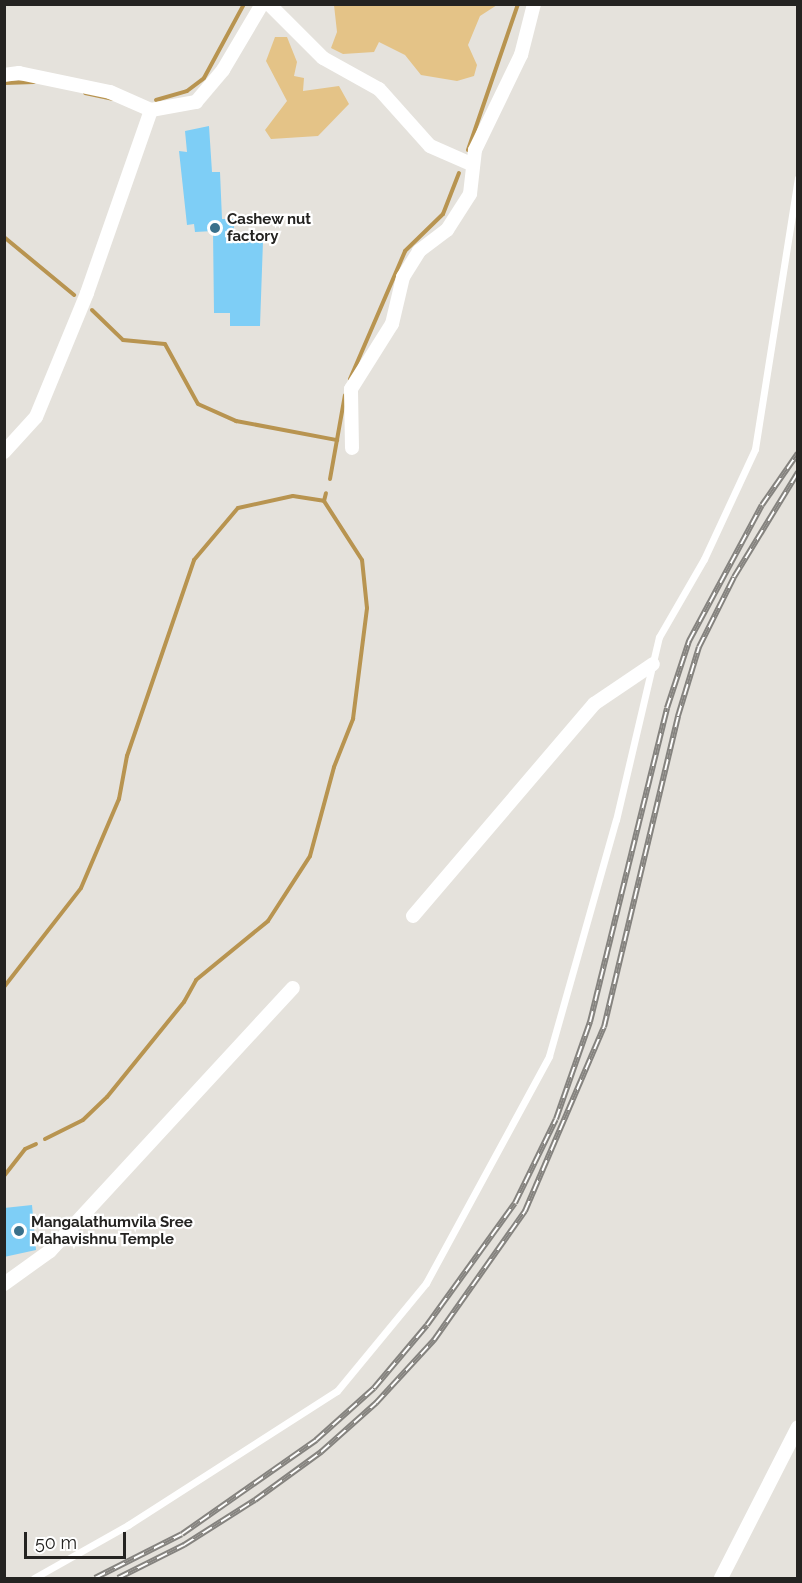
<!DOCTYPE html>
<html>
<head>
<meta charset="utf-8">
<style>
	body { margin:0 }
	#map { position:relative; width:802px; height:1583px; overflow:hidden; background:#e5e2dc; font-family:Raleway,sans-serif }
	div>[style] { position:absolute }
	.green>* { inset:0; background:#e4c387 }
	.stream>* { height:4px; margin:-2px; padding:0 2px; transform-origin:2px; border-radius:2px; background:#b89450 }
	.building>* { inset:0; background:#7ecef6 }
	.service>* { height:7px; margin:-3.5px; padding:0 3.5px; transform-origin:3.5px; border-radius:3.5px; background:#fff }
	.minor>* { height:14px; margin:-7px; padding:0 7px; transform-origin:7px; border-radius:7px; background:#fff }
	.rail>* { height:6px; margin-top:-3px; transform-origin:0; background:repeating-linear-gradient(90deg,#fff 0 11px,#85837f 0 22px); box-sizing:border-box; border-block:2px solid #85837f }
	.dots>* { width:16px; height:16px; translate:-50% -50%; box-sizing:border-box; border:3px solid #fff; border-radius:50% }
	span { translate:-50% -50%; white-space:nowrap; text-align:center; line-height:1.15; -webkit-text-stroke:4.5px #fff; paint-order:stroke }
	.poi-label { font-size:15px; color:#242321; font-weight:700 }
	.left { translate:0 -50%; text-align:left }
	.frame { position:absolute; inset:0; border:6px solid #242321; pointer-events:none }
	.scale { position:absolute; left:24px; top:1532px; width:102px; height:27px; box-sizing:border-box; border:3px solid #242321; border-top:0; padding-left:8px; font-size:18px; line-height:21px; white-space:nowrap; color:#242321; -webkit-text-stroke:4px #fff; paint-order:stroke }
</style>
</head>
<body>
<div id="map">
	<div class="green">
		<div style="clip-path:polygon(334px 5px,497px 5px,480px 16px,468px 45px,477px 65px,474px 76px,457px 81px,421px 75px,405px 55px,379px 42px,374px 52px,343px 54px,331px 48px,337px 32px)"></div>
		<div style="clip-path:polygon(275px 37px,287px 37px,297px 62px,294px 76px,304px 78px,303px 91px,339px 86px,349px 104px,318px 136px,271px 139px,265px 130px,287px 101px,266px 61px)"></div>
	</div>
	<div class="stream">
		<div style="left:4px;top:83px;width:30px;rotate:-2deg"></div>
		<div style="left:85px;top:93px;width:29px;rotate:12deg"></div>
		<div style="left:156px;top:100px;width:32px;rotate:-16deg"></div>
		<div style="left:187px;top:91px;width:21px;rotate:-37deg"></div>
		<div style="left:204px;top:78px;width:84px;rotate:-61.6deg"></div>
		<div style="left:468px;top:150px;width:154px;rotate:-71.1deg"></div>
		<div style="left:4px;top:237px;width:91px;rotate:39.6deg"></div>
		<div style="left:92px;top:310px;width:43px;rotate:44.1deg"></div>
		<div style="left:123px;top:340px;width:42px;rotate:5.4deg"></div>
		<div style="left:165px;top:344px;width:68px;rotate:61.2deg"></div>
		<div style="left:198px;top:404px;width:42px;rotate:24.1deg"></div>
		<div style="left:236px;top:421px;width:103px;rotate:10.7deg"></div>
		<div style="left:350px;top:379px;width:139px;rotate:-66.7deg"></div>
		<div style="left:405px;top:251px;width:53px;rotate:-44.2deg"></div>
		<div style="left:443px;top:214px;width:44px;rotate:-68.7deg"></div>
		<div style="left:330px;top:479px;width:85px;rotate:-79.9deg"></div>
		<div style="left:4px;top:987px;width:125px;rotate:-52.1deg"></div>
		<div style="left:81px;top:888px;width:97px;rotate:-66.9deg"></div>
		<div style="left:119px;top:799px;width:44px;rotate:-79.5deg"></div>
		<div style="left:127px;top:756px;width:207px;rotate:-71.1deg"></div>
		<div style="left:194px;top:560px;width:68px;rotate:-49.8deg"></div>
		<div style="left:238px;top:508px;width:56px;rotate:-12.3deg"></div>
		<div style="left:293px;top:496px;width:31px;rotate:9deg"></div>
		<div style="left:324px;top:501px;width:8px;rotate:-76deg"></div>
		<div style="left:45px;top:1139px;width:42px;rotate:-26.6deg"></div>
		<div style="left:83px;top:1120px;width:33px;rotate:-44deg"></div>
		<div style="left:107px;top:1097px;width:122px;rotate:-51deg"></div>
		<div style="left:184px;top:1002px;width:25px;rotate:-61deg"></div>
		<div style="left:196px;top:980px;width:93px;rotate:-39.3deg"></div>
		<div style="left:268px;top:921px;width:77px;rotate:-57.1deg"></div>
		<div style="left:310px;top:856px;width:92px;rotate:-74.9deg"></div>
		<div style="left:334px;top:767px;width:52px;rotate:-68.4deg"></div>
		<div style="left:353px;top:719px;width:112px;rotate:-82.8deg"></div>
		<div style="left:367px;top:608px;width:48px;rotate:-95.9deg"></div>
		<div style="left:362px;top:560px;width:70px;rotate:-122.8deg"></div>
		<div style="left:4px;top:1176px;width:34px;rotate:-52deg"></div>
		<div style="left:25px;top:1149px;width:12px;rotate:-24deg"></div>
	</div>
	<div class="building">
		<div style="clip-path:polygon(209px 126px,212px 172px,220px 172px,222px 219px,234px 219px,234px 240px,263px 241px,260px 326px,230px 326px,230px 313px,214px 313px,213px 231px,195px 232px,194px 224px,187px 225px,179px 151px,187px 152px,185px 131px)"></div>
		<div style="clip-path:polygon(32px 1205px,36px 1250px,4px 1257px,4px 1208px)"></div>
	</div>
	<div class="service">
		<div style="left:34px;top:1578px;width:108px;rotate:-29.4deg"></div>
		<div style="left:128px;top:1525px;width:248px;rotate:-32.7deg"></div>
		<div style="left:337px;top:1391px;width:140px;rotate:-50.5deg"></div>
		<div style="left:426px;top:1283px;width:258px;rotate:-61.5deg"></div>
		<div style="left:549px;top:1056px;width:245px;rotate:-74.2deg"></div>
		<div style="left:616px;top:820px;width:188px;rotate:-76.8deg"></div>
		<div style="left:659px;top:637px;width:90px;rotate:-60deg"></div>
		<div style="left:704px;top:559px;width:121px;rotate:-65.1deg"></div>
		<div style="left:755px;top:449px;width:274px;rotate:-81deg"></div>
	</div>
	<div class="minor">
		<div style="left:269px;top:4px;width:76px;rotate:45deg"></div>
		<div style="left:323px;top:58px;width:64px;rotate:29deg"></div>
		<div style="left:379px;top:89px;width:76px;rotate:48.2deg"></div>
		<div style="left:430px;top:146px;width:47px;rotate:23.8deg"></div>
		<div style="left:4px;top:75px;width:15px;rotate:-8deg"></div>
		<div style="left:19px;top:73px;width:93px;rotate:11.8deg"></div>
		<div style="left:110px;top:92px;width:45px;rotate:23.7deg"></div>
		<div style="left:352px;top:448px;width:59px;rotate:-91deg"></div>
		<div style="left:351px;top:389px;width:77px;rotate:-57.8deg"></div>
		<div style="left:392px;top:324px;width:48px;rotate:-76.8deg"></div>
		<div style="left:403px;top:277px;width:31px;rotate:-58deg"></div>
		<div style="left:419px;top:251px;width:35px;rotate:-37deg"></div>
		<div style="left:447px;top:230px;width:43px;rotate:-57.4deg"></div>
		<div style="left:470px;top:194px;width:44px;rotate:-83.5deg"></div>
		<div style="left:475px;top:150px;width:106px;rotate:-64.2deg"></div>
		<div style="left:521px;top:55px;width:53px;rotate:-75.7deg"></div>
		<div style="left:4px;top:452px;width:47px;rotate:-47.6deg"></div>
		<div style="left:36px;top:417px;width:134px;rotate:-67.6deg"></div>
		<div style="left:87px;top:293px;width:194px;rotate:-70.7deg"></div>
		<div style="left:151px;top:110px;width:46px;rotate:-10.1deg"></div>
		<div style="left:196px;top:102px;width:42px;rotate:-49.8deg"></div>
		<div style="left:223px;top:70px;width:77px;rotate:-59.4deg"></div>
		<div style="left:413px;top:916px;width:279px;rotate:-49.5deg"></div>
		<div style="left:594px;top:704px;width:71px;rotate:-34.1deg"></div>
		<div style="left:4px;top:1284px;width:57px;rotate:-35.7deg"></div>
		<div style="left:50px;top:1251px;width:358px;rotate:-47.3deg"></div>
		<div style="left:721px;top:1578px;width:169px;rotate:-63deg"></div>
	</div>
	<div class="rail">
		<div style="left:95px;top:1578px;width:97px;rotate:-26.8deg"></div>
		<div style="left:182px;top:1534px;width:164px;rotate:-35deg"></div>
		<div style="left:316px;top:1440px;width:78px;rotate:-41.9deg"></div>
		<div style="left:374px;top:1388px;width:82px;rotate:-49.9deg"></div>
		<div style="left:427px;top:1325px;width:150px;rotate:-54.2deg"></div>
		<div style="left:515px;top:1203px;width:93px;rotate:-64deg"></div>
		<div style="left:556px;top:1119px;width:103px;rotate:-70.7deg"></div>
		<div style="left:590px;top:1022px;width:323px;rotate:-76.2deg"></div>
		<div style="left:667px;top:708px;width:71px;rotate:-71.8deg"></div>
		<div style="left:689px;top:641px;width:154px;rotate:-61.8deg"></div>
		<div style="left:762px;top:505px;width:63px;rotate:-55.3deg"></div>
		<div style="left:118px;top:1578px;width:74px;rotate:-26.6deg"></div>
		<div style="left:184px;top:1545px;width:84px;rotate:-32.4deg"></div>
		<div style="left:255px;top:1500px;width:82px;rotate:-36deg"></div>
		<div style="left:321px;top:1452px;width:74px;rotate:-41.7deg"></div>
		<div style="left:376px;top:1403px;width:86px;rotate:-47.4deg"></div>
		<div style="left:434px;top:1340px;width:158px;rotate:-54.8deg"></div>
		<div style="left:525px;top:1211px;width:200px;rotate:-66.8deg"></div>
		<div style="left:604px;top:1027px;width:320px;rotate:-76.6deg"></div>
		<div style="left:678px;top:716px;width:72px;rotate:-73.1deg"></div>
		<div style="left:699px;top:647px;width:78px;rotate:-63.4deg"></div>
		<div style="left:734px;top:577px;width:123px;rotate:-58.6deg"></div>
	</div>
	<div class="dots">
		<div style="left:215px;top:228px;background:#39708b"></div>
		<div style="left:19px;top:1231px;background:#39708b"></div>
	</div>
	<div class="poi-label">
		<span class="left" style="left:227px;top:228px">Cashew nut<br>factory</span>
		<span class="left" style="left:31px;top:1231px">Mangalathumvila Sree<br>Mahavishnu Temple</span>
	</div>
	<div class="frame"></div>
	<div class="scale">50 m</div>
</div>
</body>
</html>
